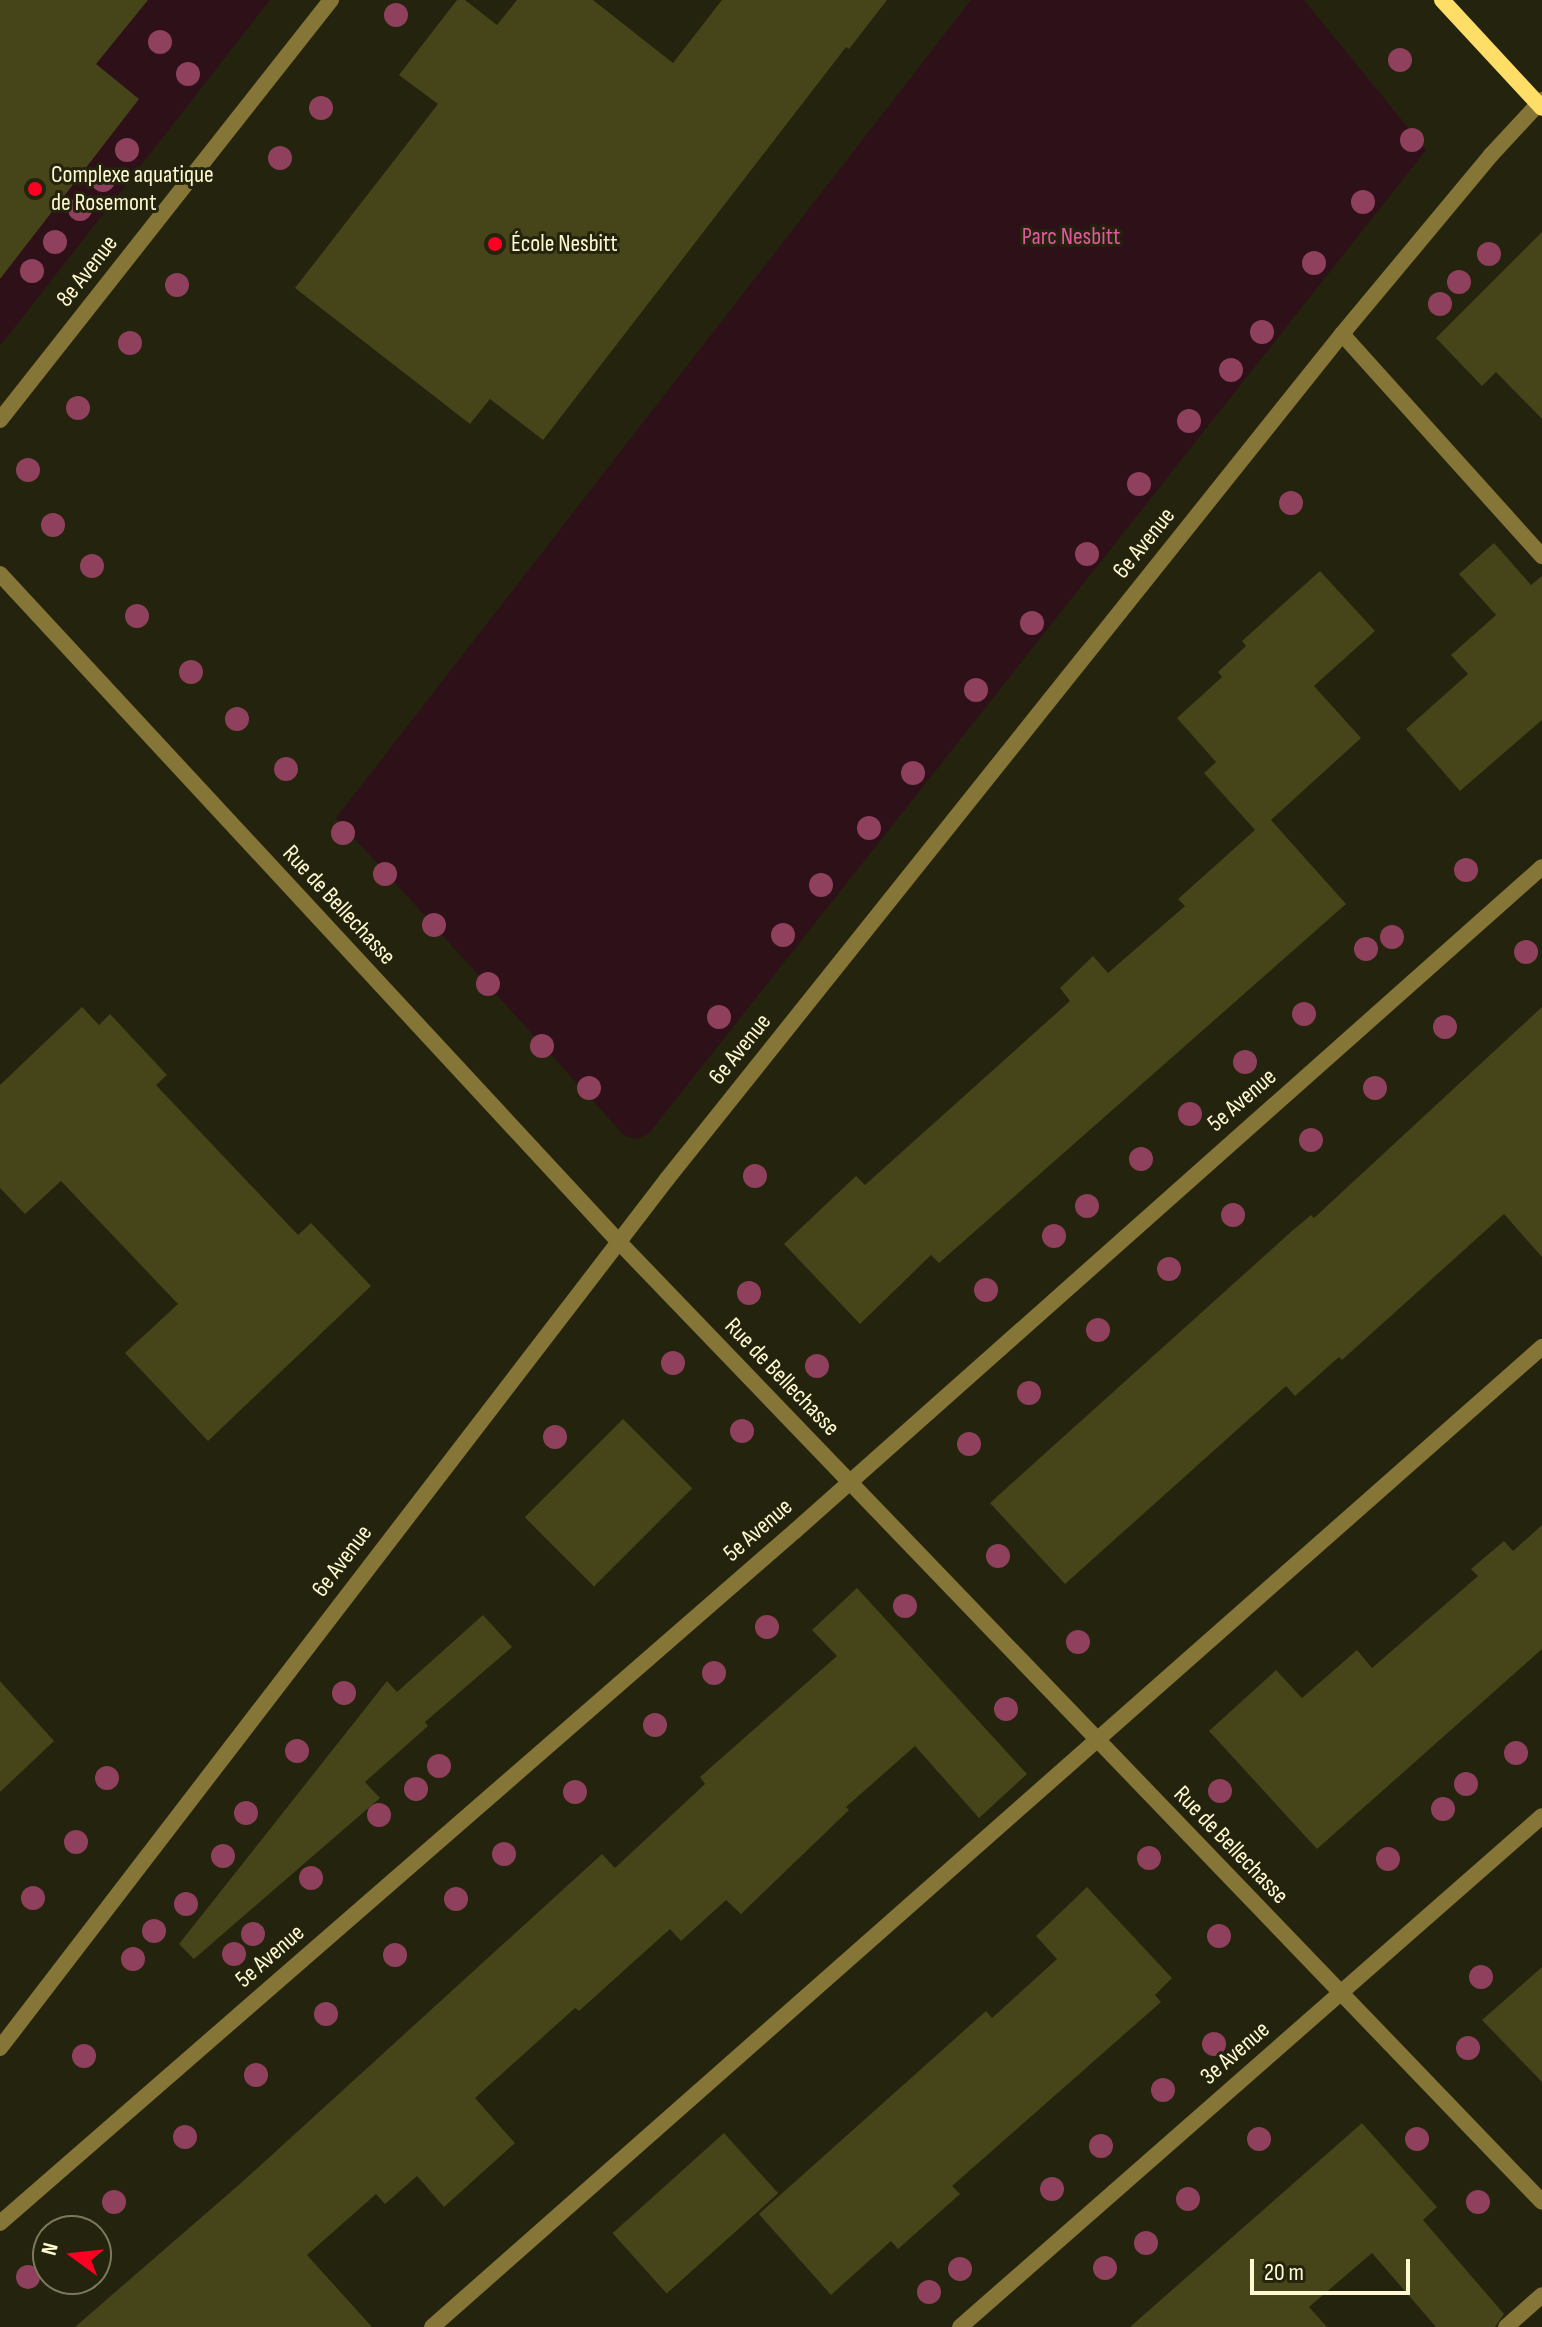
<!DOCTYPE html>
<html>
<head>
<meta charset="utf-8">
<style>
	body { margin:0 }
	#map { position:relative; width:1542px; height:2327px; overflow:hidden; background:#24230d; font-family:"Sofia Sans Condensed",sans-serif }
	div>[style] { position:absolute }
	.green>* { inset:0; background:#2e1019 }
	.building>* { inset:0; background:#464419; transform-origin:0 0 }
	.service>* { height:16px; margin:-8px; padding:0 8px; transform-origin:8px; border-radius:8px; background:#857537 }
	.minor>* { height:16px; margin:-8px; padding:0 8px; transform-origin:8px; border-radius:8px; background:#857537 }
	.tertiary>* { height:16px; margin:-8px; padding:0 8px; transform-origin:8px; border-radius:8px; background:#857537 }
	.secondary>* { height:16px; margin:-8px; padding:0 8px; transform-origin:8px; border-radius:8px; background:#ffde68 }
	.trees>* { width:24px; height:24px; margin:-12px; border-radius:50%; background:#8e405c }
	.dots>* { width:22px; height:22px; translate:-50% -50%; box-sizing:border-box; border:4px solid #24230d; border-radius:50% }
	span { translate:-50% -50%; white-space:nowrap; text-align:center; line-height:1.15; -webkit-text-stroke:6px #24230d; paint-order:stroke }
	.poi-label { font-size:24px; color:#fff9d1 }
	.left { translate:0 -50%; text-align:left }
	.park-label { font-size:24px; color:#e4589d }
	.street-label { font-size:24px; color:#fff9d1 }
	.north { position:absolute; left:32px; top:2215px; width:80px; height:80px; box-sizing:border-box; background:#24230d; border:2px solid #7c795b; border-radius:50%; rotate:285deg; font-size:22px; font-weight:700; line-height:32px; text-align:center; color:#fff9d1 }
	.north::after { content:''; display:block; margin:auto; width:28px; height:36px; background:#fc0024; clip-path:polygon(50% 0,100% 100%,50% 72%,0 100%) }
	.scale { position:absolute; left:1250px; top:2259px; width:160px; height:36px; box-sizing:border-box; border:4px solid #fff9d1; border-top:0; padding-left:10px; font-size:24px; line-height:28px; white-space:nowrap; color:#fff9d1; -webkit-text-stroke:6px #24230d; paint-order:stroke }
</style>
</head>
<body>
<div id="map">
	<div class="green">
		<div style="clip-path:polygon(0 0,270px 0,0 346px)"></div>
		<div style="clip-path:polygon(971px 0,1304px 0,1426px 150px,650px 1132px,638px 1139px,624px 1135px,336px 818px)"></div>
	</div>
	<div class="building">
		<div style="clip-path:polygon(0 0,148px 0,96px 64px,139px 99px,0 279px)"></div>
		<div style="clip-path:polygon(457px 0,465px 0,497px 25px,517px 0,593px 0,673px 63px,722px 0,887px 0,849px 49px,846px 47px,543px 440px,490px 399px,470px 424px,295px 288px,438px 104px,399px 75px)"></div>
		<div style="clip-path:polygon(1542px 232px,1542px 419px,1496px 372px,1482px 386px,1436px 338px)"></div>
		<div style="clip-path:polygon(1494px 543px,1531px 585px,1542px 576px,1542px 720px,1460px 791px,1406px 729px,1468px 674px,1451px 655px,1496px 615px,1459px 574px)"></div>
		<div style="clip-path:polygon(1320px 571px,1375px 631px,1314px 686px,1361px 738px,1271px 820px,1346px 904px,939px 1263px,931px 1255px,860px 1324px,784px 1244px,856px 1176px,865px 1185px,1070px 1001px,1060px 988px,1093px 956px,1108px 973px,1185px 906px,1178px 899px,1255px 830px,1204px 773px,1216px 762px,1177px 718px,1222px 677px,1218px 672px,1246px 646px,1242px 641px)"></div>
		<div style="clip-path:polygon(82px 1007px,99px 1025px,110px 1014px,167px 1075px,156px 1085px,298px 1235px,311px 1223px,371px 1286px,208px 1441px,125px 1353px,178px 1304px,61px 1181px,25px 1214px,0 1188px,0 1085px)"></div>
		<div style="clip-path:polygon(1542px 1007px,1542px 1257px,1504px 1214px,1342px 1360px,1339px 1357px,1295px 1396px,1286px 1386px,1065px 1584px,990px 1503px,1292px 1231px,1311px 1215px,1314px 1218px)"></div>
		<div style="left:623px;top:1419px;width:98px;height:139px;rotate:45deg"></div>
		<div style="clip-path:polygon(1542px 1525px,1542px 1649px,1317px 1849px,1209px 1731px,1276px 1670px,1302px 1698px,1357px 1650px,1372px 1668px,1478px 1576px,1471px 1569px,1504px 1541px,1513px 1551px)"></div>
		<div style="clip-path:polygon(857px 1588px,1027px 1774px,979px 1818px,915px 1746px,846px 1807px,849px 1810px,741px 1914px,726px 1900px,681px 1941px,670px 1929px,579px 2011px,575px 2008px,475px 2098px,515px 2143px,444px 2207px,417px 2176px,385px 2204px,376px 2194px,307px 2255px,372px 2327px,75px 2327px,241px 2183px,602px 1854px,615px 1868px,705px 1784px,700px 1777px,837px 1656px,812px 1630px)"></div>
		<div style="clip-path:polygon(483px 1615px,512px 1647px,425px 1722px,428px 1726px,365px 1782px,380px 1798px,194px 1959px,179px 1944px,387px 1681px,397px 1692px)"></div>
		<div style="clip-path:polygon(0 1681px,54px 1741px,0 1792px)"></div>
		<div style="clip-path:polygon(1087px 1887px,1172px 1978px,1155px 1995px,1161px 2002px,952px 2186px,960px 2194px,898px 2249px,891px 2241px,831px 2295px,759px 2214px,986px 2011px,992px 2018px,1057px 1959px,1036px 1936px)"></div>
		<div style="clip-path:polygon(1542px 1967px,1542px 2082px,1482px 2020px)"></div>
		<div style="clip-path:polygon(1362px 2123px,1437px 2207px,1423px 2220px,1504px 2314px,1495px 2327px,1436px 2327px,1372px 2253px,1309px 2307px,1327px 2327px,1130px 2327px)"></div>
		<div style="left:724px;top:2133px;width:81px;height:150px;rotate:48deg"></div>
	</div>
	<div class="service">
		<div style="left:1342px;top:334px;width:299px;rotate:48deg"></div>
		<div style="left:432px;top:2327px;width:1481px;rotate:-41.44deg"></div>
		<div style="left:1506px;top:2327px;width:48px;rotate:-41.6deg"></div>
	</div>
	<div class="minor">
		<div style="left:0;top:420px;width:535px;rotate:-51.76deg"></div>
		<div style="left:0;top:2048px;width:1095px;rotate:-52.49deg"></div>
		<div style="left:667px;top:1179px;width:1082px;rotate:-51.38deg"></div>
		<div style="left:1342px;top:334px;width:233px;rotate:-50.2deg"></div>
		<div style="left:1491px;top:155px;width:75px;rotate:-47.2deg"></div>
		<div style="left:0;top:2223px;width:1054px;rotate:-41.04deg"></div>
		<div style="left:795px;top:1531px;width:999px;rotate:-41.63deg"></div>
		<div style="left:960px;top:2327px;width:774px;rotate:-41.28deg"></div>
	</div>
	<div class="tertiary">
		<div style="left:0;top:574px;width:909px;rotate:47.18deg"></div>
		<div style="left:618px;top:1241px;width:1333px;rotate:46.12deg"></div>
	</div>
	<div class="secondary">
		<div style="left:1442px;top:0;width:147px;rotate:47.2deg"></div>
	</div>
	<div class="trees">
		<div style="left:396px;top:15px"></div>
		<div style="left:160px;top:42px"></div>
		<div style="left:1400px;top:60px"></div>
		<div style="left:188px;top:74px"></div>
		<div style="left:321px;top:108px"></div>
		<div style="left:1412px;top:140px"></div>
		<div style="left:127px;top:150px"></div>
		<div style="left:280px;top:158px"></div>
		<div style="left:103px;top:180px"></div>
		<div style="left:1363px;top:202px"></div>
		<div style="left:80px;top:209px"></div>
		<div style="left:55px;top:242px"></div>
		<div style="left:1489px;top:254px"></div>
		<div style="left:1314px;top:263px"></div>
		<div style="left:32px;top:271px"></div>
		<div style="left:1459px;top:282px"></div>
		<div style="left:177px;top:285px"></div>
		<div style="left:1440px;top:304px"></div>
		<div style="left:1262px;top:332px"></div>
		<div style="left:130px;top:343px"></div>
		<div style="left:1231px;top:370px"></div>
		<div style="left:78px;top:408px"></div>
		<div style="left:1189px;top:421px"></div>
		<div style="left:28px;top:470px"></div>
		<div style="left:1139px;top:484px"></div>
		<div style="left:1291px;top:503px"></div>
		<div style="left:53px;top:525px"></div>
		<div style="left:1087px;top:554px"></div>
		<div style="left:92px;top:566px"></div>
		<div style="left:137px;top:616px"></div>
		<div style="left:1032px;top:623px"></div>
		<div style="left:191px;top:672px"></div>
		<div style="left:976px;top:690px"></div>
		<div style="left:237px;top:719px"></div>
		<div style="left:286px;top:769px"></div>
		<div style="left:913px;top:773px"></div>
		<div style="left:869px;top:828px"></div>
		<div style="left:343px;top:833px"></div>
		<div style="left:1466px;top:870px"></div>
		<div style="left:385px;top:874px"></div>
		<div style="left:821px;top:885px"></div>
		<div style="left:434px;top:925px"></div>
		<div style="left:783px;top:935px"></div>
		<div style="left:1392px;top:937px"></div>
		<div style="left:1366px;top:949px"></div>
		<div style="left:1526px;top:952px"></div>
		<div style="left:488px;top:984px"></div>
		<div style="left:1304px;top:1014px"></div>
		<div style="left:719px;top:1017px"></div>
		<div style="left:1445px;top:1027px"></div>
		<div style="left:542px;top:1046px"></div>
		<div style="left:1245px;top:1062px"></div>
		<div style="left:589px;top:1088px"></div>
		<div style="left:1375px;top:1088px"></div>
		<div style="left:1190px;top:1114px"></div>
		<div style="left:1311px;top:1140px"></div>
		<div style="left:1141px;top:1159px"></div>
		<div style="left:755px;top:1176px"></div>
		<div style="left:1087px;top:1206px"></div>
		<div style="left:1233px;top:1215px"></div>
		<div style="left:1054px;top:1236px"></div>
		<div style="left:1169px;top:1269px"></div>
		<div style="left:986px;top:1290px"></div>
		<div style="left:749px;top:1293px"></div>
		<div style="left:1098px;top:1330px"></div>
		<div style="left:673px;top:1363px"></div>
		<div style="left:817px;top:1366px"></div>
		<div style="left:1029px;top:1393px"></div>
		<div style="left:742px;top:1431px"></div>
		<div style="left:555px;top:1437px"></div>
		<div style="left:969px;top:1444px"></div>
		<div style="left:998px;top:1556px"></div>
		<div style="left:905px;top:1606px"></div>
		<div style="left:767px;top:1627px"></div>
		<div style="left:1078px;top:1642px"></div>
		<div style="left:714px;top:1673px"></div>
		<div style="left:344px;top:1693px"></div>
		<div style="left:1006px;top:1709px"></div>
		<div style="left:655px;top:1725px"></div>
		<div style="left:297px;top:1751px"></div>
		<div style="left:1516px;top:1753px"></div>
		<div style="left:439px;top:1766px"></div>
		<div style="left:107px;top:1778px"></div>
		<div style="left:1466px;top:1784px"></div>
		<div style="left:416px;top:1789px"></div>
		<div style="left:1220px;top:1791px"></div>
		<div style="left:575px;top:1792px"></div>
		<div style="left:1443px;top:1809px"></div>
		<div style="left:246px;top:1813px"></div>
		<div style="left:379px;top:1815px"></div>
		<div style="left:76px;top:1842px"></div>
		<div style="left:504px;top:1854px"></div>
		<div style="left:223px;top:1856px"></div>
		<div style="left:1149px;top:1858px"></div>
		<div style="left:1388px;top:1859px"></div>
		<div style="left:311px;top:1878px"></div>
		<div style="left:33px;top:1898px"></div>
		<div style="left:456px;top:1899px"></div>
		<div style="left:186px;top:1904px"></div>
		<div style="left:154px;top:1931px"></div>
		<div style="left:253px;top:1934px"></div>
		<div style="left:1219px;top:1936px"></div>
		<div style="left:234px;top:1954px"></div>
		<div style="left:395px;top:1955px"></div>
		<div style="left:133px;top:1959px"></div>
		<div style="left:1481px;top:1977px"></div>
		<div style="left:326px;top:2014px"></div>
		<div style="left:1214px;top:2044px"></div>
		<div style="left:1468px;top:2048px"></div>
		<div style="left:84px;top:2056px"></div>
		<div style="left:256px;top:2075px"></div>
		<div style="left:1163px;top:2090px"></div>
		<div style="left:185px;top:2137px"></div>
		<div style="left:1259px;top:2139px"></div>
		<div style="left:1417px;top:2139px"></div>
		<div style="left:1101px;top:2146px"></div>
		<div style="left:1052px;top:2189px"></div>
		<div style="left:1188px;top:2199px"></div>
		<div style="left:114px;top:2202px"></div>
		<div style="left:1478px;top:2202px"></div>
		<div style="left:1146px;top:2243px"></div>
		<div style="left:1105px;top:2268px"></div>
		<div style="left:960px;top:2269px"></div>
		<div style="left:28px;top:2277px"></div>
		<div style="left:929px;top:2292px"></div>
	</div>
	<div class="dots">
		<div style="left:35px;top:189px;background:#fc0024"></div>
		<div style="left:495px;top:244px;background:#fc0024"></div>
	</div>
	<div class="poi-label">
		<span class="left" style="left:51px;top:189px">Complexe aquatique<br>de Rosemont</span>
		<span class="left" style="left:511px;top:244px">École Nesbitt</span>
	</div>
	<div class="park-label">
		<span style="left:1071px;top:237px">Parc Nesbitt</span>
	</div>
	<div class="street-label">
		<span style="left:87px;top:271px;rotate:-52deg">8e Avenue</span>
		<span style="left:1144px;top:543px;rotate:-51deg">6e Avenue</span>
		<span style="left:339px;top:905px;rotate:47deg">Rue de Bellechasse</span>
		<span style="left:740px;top:1049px;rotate:-51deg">6e Avenue</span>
		<span style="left:1242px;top:1100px;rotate:-41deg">5e Avenue</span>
		<span style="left:782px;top:1377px;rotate:46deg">Rue de Bellechasse</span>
		<span style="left:758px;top:1530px;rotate:-41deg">5e Avenue</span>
		<span style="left:342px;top:1561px;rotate:-53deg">6e Avenue</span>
		<span style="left:1231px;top:1845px;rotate:46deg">Rue de Bellechasse</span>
		<span style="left:270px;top:1956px;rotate:-41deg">5e Avenue</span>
		<span style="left:1235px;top:2053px;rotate:-41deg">3e Avenue</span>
	</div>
	<div class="north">N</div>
	<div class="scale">20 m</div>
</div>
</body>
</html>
